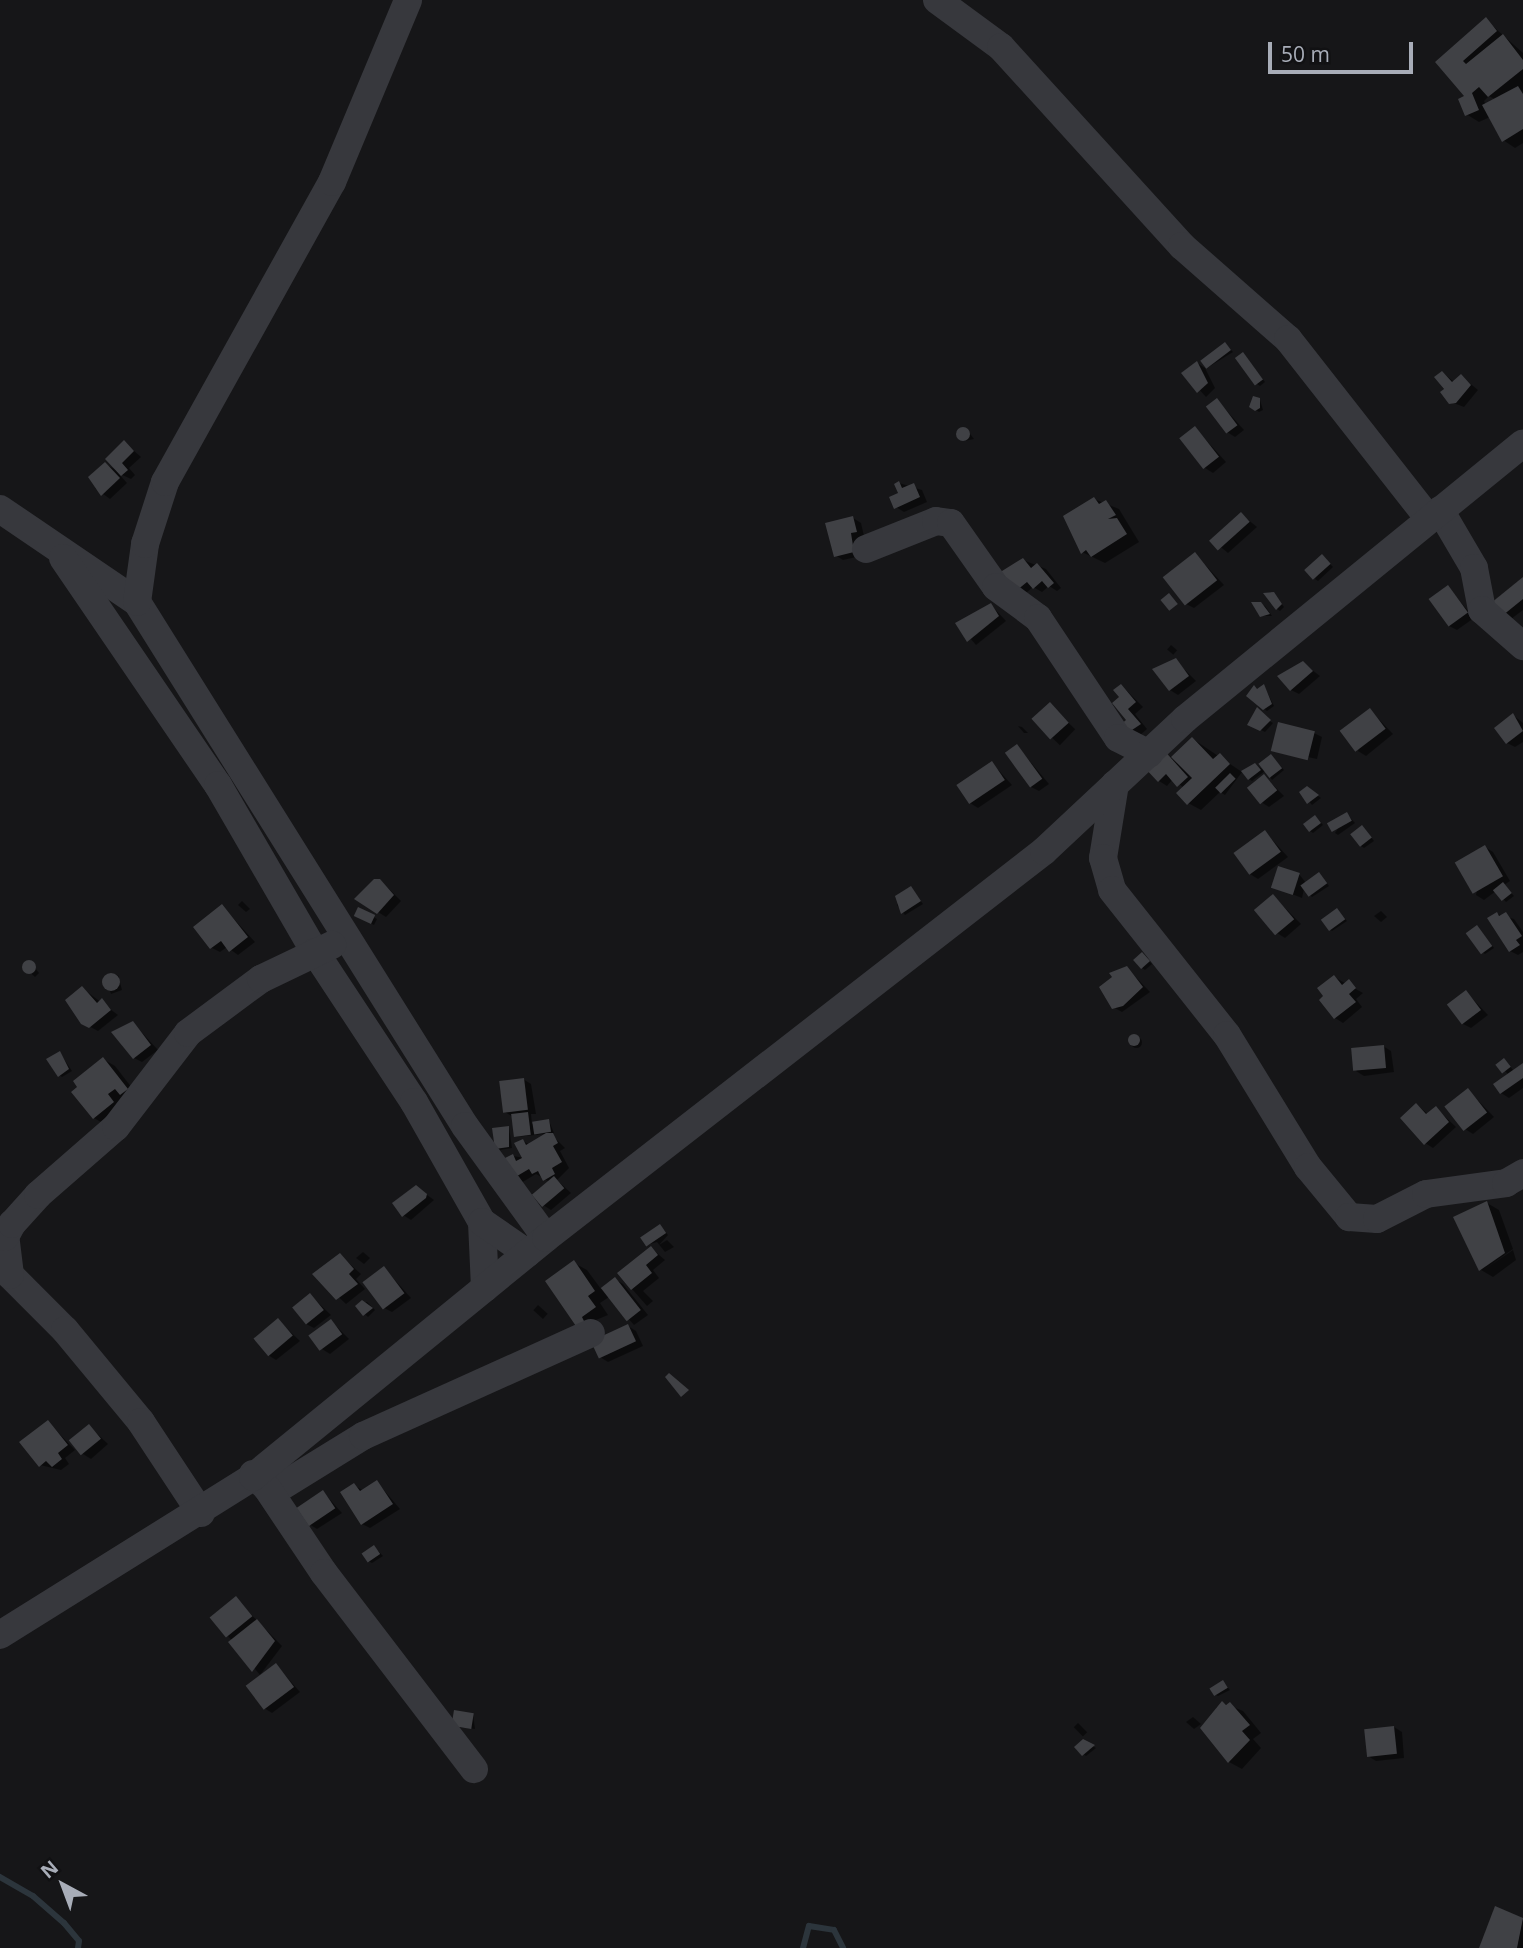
<!DOCTYPE html>
<html>
<head>
<meta charset="utf-8">
<style>
	body { margin:0 }
	#map { position:relative; width:1523px; height:1948px; overflow:hidden; background:#161618; font-family:"Open Sans",sans-serif }
	div>[style] { position:absolute }
	.shadow>* { inset:0; background:#0007; transform-origin:0 0 }
	.round { border-radius:50% }
	.stream>* { height:6px; margin:-3px; padding:0 3px; transform-origin:3px; border-radius:3px; background:#2c353c }
	.building>* { inset:0; background:#404145; transform-origin:0 0 }
	.minor>* { height:28px; margin:-14px; padding:0 14px; transform-origin:14px; border-radius:14px; background:#37383d }
	span { translate:-50% -50%; white-space:nowrap; text-align:center; line-height:1.15; -webkit-text-stroke:7px #111113; paint-order:stroke }
	.north { position:absolute; left:28px; top:1850px; width:70px; height:70px; -webkit-text-stroke:5px #111113; paint-order:stroke; rotate:319deg; font-size:19px; font-weight:700; line-height:28px; text-align:center; color:#a8adb8 }
	.north::after { content:''; display:block; margin:auto; width:24px; height:32px; background:#a8adb8; clip-path:polygon(50% 0,100% 100%,50% 72%,0 100%) }
	.scale { position:absolute; left:1268px; top:42px; width:145px; height:32px; box-sizing:border-box; border:4px solid #a8adb8; border-top:0; padding-left:9px; font-size:21px; line-height:24px; white-space:nowrap; color:#a8adb8; -webkit-text-stroke:5px #111113; paint-order:stroke }
</style>
</head>
<body>
<div id="map">
	<div class="shadow">
		<div style="clip-path:polygon(evenodd,1486px 20px,1523px 53px,1523px 143px,1515px 148px,1503px 140px,1490px 117px,1479px 122px,1466px 114px,1467px 97px,1438px 62px,1486px 20px,1489px 96px,1496px 100px,1486px 105px,1484px 101px,1489px 96px)"></div>
		<div style="clip-path:polygon(1225px 344px,1233px 352px,1207px 368px)"></div>
		<div style="clip-path:polygon(1243px 354px,1265px 382px,1260px 386px,1257px 384px)"></div>
		<div style="clip-path:polygon(1197px 363px,1205px 368px,1215px 388px,1206px 397px,1184px 373px)"></div>
		<div style="clip-path:polygon(1443px 373px,1454px 382px,1461px 376px,1478px 390px,1464px 407px,1451px 402px,1437px 378px)"></div>
		<div style="clip-path:polygon(1217px 400px,1244px 430px,1235px 437px,1227px 432px)"></div>
		<div style="clip-path:polygon(1260px 400px,1263px 410px,1259px 412px,1256px 410px)"></div>
		<div style="clip-path:polygon(1195px 428px,1226px 462px,1213px 473px,1205px 468px)"></div>
		<div style="clip-path:polygon(967px 430px,974px 439px,964px 441px,956px 432px)"></div>
		<div style="clip-path:polygon(124px 442px,141px 457px,129px 468px,135px 475px,131px 479px,118px 473px,127px 483px,110px 499px,95px 488px,105px 464px,118px 471px)"></div>
		<div style="clip-path:polygon(899px 483px,922px 490px,927px 502px,904px 512px,896px 507px)"></div>
		<div style="clip-path:polygon(1094px 499px,1119px 509px,1139px 542px,1105px 563px,1082px 552px)"></div>
		<div style="clip-path:polygon(1241px 514px,1257px 527px,1228px 553px,1212px 540px)"></div>
		<div style="clip-path:polygon(853px 518px,861px 523px,864px 536px,859px 537px,861px 556px,843px 560px,835px 555px)"></div>
		<div style="clip-path:polygon(1195px 554px,1224px 585px,1194px 608px,1186px 604px)"></div>
		<div style="clip-path:polygon(1325px 559px,1333px 567px,1318px 581px,1315px 579px)"></div>
		<div style="clip-path:polygon(1023px 560px,1046px 569px,1061px 588px,1057px 591px,1049px 586px,1042px 592px,1033px 587px,1019px 599px,1011px 594px)"></div>
		<div style="clip-path:polygon(1523px 580px,1523px 610px,1511px 619px,1503px 615px)"></div>
		<div style="clip-path:polygon(1448px 587px,1474px 618px,1457px 630px,1449px 626px)"></div>
		<div style="clip-path:polygon(1273px 593px,1284px 607px,1280px 611px,1277px 609px)"></div>
		<div style="clip-path:polygon(1261px 604px,1265px 606px,1272px 616px,1261px 616px)"></div>
		<div style="clip-path:polygon(991px 605px,1006px 621px,976px 645px,957px 623px)"></div>
		<div style="left:1171px;top:645px;width:8px;height:6px;rotate:40deg"></div>
		<div style="clip-path:polygon(1175px 660px,1196px 681px,1178px 695px,1170px 690px)"></div>
		<div style="clip-path:polygon(1303px 663px,1320px 676px,1299px 694px,1291px 690px)"></div>
		<div style="clip-path:polygon(1122px 686px,1143px 707px,1135px 714px,1147px 729px,1139px 736px,1122px 726px,1129px 720px)"></div>
		<div style="clip-path:polygon(1264px 686px,1274px 706px,1267px 711px,1248px 696px)"></div>
		<div style="left:1050px;top:705px;width:35px;height:22px;rotate:44deg"></div>
		<div style="clip-path:polygon(1370px 710px,1393px 734px,1366px 756px,1358px 751px)"></div>
		<div style="clip-path:polygon(1255px 712px,1273px 723px,1265px 732px,1249px 724px)"></div>
		<div style="clip-path:polygon(1513px 715px,1523px 723px,1523px 742px,1515px 747px,1507px 743px)"></div>
		<div style="clip-path:polygon(1018px 726px,1022px 727px,1028px 733px,1024px 733px)"></div>
		<div style="clip-path:polygon(1314px 733px,1322px 737px,1317px 759px,1273px 750px)"></div>
		<div style="clip-path:polygon(1193px 739px,1242px 772px,1225px 795px,1220px 792px,1201px 810px,1188px 803px,1184px 788px,1173px 779px,1167px 786px,1159px 781px,1162px 751px,1173px 758px)"></div>
		<div style="clip-path:polygon(1017px 746px,1049px 784px,1039px 791px,1031px 787px)"></div>
		<div style="clip-path:polygon(1271px 756px,1284px 770px,1272px 780px,1261px 765px)"></div>
		<div style="clip-path:polygon(992px 763px,1012px 785px,978px 808px,970px 803px)"></div>
		<div style="clip-path:polygon(1255px 765px,1265px 771px,1252px 781px,1249px 779px)"></div>
		<div style="clip-path:polygon(1264px 776px,1284px 796px,1269px 807px,1261px 802px)"></div>
		<div style="clip-path:polygon(1307px 788px,1321px 798px,1312px 805px,1301px 792px)"></div>
		<div style="clip-path:polygon(1347px 814px,1355px 823px,1338px 835px,1335px 833px)"></div>
		<div style="clip-path:polygon(1316px 817px,1323px 825px,1313px 833px,1310px 831px)"></div>
		<div style="clip-path:polygon(1363px 827px,1374px 841px,1364px 848px,1361px 846px)"></div>
		<div style="clip-path:polygon(1265px 832px,1288px 857px,1258px 879px,1250px 874px)"></div>
		<div style="clip-path:polygon(1485px 847px,1493px 852px,1510px 881px,1504px 885px,1514px 896px,1506px 902px,1496px 891px,1484px 900px,1476px 895px)"></div>
		<div style="clip-path:polygon(1299px 874px,1306px 883px,1320px 874px,1329px 886px,1312px 897px,1304px 889px,1302px 898px,1274px 887px)"></div>
		<div style="clip-path:polygon(380px 880px,401px 901px,386px 917px,357px 899px)"></div>
		<div style="clip-path:polygon(911px 888px,923px 904px,905px 915px,897px 905px)"></div>
		<div style="clip-path:polygon(1273px 896px,1301px 924px,1285px 938px,1277px 933px)"></div>
		<div style="clip-path:polygon(242px 901px,250px 909px,246px 912px,238px 905px)"></div>
		<div style="clip-path:polygon(222px 906px,255px 942px,238px 955px,227px 947px,220px 952px,212px 948px,195px 927px)"></div>
		<div style="clip-path:polygon(359px 909px,377px 919px,374px 925px,355px 916px)"></div>
		<div style="clip-path:polygon(1337px 910px,1347px 921px,1332px 931px,1329px 929px)"></div>
		<div style="clip-path:polygon(1381px 911px,1387px 917px,1381px 922px,1374px 916px)"></div>
		<div style="clip-path:polygon(1497px 914px,1514px 919px,1523px 932px,1523px 952px,1518px 955px,1510px 951px)"></div>
		<div style="clip-path:polygon(1477px 927px,1494px 948px,1485px 954px,1482px 952px)"></div>
		<div style="clip-path:polygon(1142px 954px,1152px 964px,1145px 970px,1142px 968px)"></div>
		<div style="clip-path:polygon(29px 960px,39px 973px,35px 977px,23px 966px)"></div>
		<div style="clip-path:polygon(1127px 968px,1150px 992px,1122px 1012px,1113px 1007px)"></div>
		<div style="clip-path:polygon(118px 975px,122px 990px,111px 994px,105px 976px)"></div>
		<div style="clip-path:polygon(1334px 977px,1363px 993px,1356px 999px,1362px 1007px,1343px 1023px,1335px 1018px)"></div>
		<div style="clip-path:polygon(82px 988px,118px 1015px,98px 1031px,83px 1023px)"></div>
		<div style="clip-path:polygon(1466px 992px,1488px 1015px,1471px 1028px,1463px 1024px)"></div>
		<div style="clip-path:polygon(133px 1023px,158px 1050px,142px 1062px,134px 1058px)"></div>
		<div class="round" style="left:1130.5px;top:1036.5px;width:11px;height:11px"></div>
		<div style="clip-path:polygon(1383px 1046px,1391px 1051px,1394px 1072px,1364px 1076px,1356px 1071px)"></div>
		<div style="clip-path:polygon(60px 1053px,72px 1071px,62px 1077px,59px 1075px)"></div>
		<div style="clip-path:polygon(103px 1059px,115px 1066px,139px 1097px,106px 1125px,94px 1118px)"></div>
		<div style="clip-path:polygon(1504px 1060px,1514px 1071px,1523px 1066px,1523px 1088px,1509px 1098px,1501px 1093px,1509px 1075px,1498px 1064px)"></div>
		<div style="clip-path:polygon(523px 1079px,531px 1084px,536px 1114px,531px 1114px,532px 1124px,549px 1121px,554px 1133px,516px 1137px,513px 1117px,505px 1112px)"></div>
		<div style="clip-path:polygon(1468px 1090px,1494px 1117px,1473px 1134px,1465px 1129px)"></div>
		<div style="clip-path:polygon(1417px 1105px,1429px 1115px,1436px 1108px,1456px 1127px,1433px 1148px,1425px 1143px)"></div>
		<div style="clip-path:polygon(509px 1127px,512px 1148px,500px 1150px,497px 1148px)"></div>
		<div style="clip-path:polygon(552px 1135px,565px 1148px,560px 1151px,569px 1168px,557px 1180px,571px 1193px,551px 1210px,543px 1205px,550px 1182px,536px 1174px,521px 1183px,513px 1178px,513px 1156px,525px 1158px,523px 1141px,530px 1145px)"></div>
		<div style="clip-path:polygon(416px 1187px,434px 1200px,411px 1220px,403px 1215px)"></div>
		<div style="clip-path:polygon(1487px 1203px,1499px 1210px,1513px 1249px,1485px 1269px,1513px 1250px,1516px 1260px,1493px 1277px,1481px 1270px)"></div>
		<div style="clip-path:polygon(660px 1226px,668px 1235px,659px 1245px,667px 1240px,674px 1247px,665px 1252px,657px 1242px,647px 1245px)"></div>
		<div style="clip-path:polygon(651px 1248px,665px 1260px,653px 1270px,659px 1278px,643px 1291px,653px 1301px,647px 1306px,632px 1289px)"></div>
		<div style="clip-path:polygon(363px 1252px,370px 1258px,364px 1264px,356px 1258px)"></div>
		<div style="clip-path:polygon(340px 1255px,361px 1274px,356px 1279px,365px 1289px,346px 1304px,314px 1274px)"></div>
		<div style="clip-path:polygon(574px 1263px,587px 1270px,601px 1289px,615px 1279px,623px 1284px,648px 1315px,634px 1325px,609px 1297px,600px 1303px,608px 1315px,579px 1327px)"></div>
		<div style="clip-path:polygon(384px 1268px,411px 1298px,392px 1312px,384px 1308px)"></div>
		<div style="clip-path:polygon(310px 1295px,331px 1315px,314px 1328px,306px 1324px)"></div>
		<div style="clip-path:polygon(367px 1302px,375px 1310px,368px 1317px,357px 1307px)"></div>
		<div style="left:538px;top:1305px;width:13px;height:7px;rotate:42deg"></div>
		<div style="clip-path:polygon(278px 1320px,300px 1341px,276px 1360px,268px 1355px)"></div>
		<div style="clip-path:polygon(331px 1321px,349px 1339px,330px 1354px,322px 1349px)"></div>
		<div style="clip-path:polygon(628px 1326px,636px 1331px,643px 1346px,608px 1362px,600px 1357px)"></div>
		<div style="clip-path:polygon(48px 1422px,75px 1450px,65px 1458px,69px 1464px,61px 1470px,40px 1465px)"></div>
		<div style="clip-path:polygon(89px 1426px,108px 1444px,91px 1459px,83px 1454px)"></div>
		<div style="clip-path:polygon(377px 1482px,400px 1509px,370px 1528px,362px 1524px,354px 1485px,362px 1490px)"></div>
		<div style="clip-path:polygon(323px 1492px,342px 1513px,317px 1529px,309px 1524px)"></div>
		<div style="clip-path:polygon(374px 1547px,383px 1556px,372px 1563px,368px 1561px)"></div>
		<div style="clip-path:polygon(236px 1599px,282px 1646px,260px 1675px,228px 1636px)"></div>
		<div style="clip-path:polygon(276px 1665px,300px 1692px,272px 1713px,264px 1708px)"></div>
		<div style="clip-path:polygon(1223px 1682px,1230px 1690px,1218px 1696px,1214px 1694px)"></div>
		<div style="clip-path:polygon(1223px 1703px,1243px 1711px,1261px 1733px,1253px 1739px,1261px 1748px,1242px 1769px,1229px 1762px,1202px 1728px,1220px 1712px,1216px 1708px)"></div>
		<div style="clip-path:polygon(473px 1714px,475px 1729px,457px 1727px)"></div>
		<div style="clip-path:polygon(1193px 1717px,1201px 1724px,1194px 1729px,1186px 1722px)"></div>
		<div style="left:1078px;top:1723px;width:13px;height:6px;rotate:45deg"></div>
		<div style="clip-path:polygon(1394px 1727px,1402px 1732px,1404px 1758px,1376px 1761px,1368px 1756px)"></div>
		<div style="clip-path:polygon(1083px 1741px,1096px 1748px,1086px 1756px,1083px 1754px)"></div>
		<div style="clip-path:polygon(1496px 1908px,1523px 1920px,1523px 1948px,1481px 1948px)"></div>
	</div>
	<div class="stream">
		<div style="left:0;top:1877px;width:38px;rotate:30deg"></div>
		<div style="left:33px;top:1896px;width:41px;rotate:41.1deg"></div>
		<div style="left:64px;top:1923px;width:23px;rotate:50deg"></div>
		<div style="left:79px;top:1941px;width:7px;rotate:98deg"></div>
		<div style="left:803px;top:1948px;width:23px;rotate:-75deg"></div>
		<div style="left:809px;top:1926px;width:25px;rotate:9deg"></div>
		<div style="left:834px;top:1930px;width:20px;rotate:63deg"></div>
	</div>
	<div class="building">
		<div style="clip-path:polygon(1486px 17px,1497px 31px,1463px 61px,1466px 64px,1503px 34px,1523px 60px,1523px 69px,1488px 97px,1479px 87px,1472px 93px,1479px 110px,1465px 116px,1458px 99px,1464px 96px,1435px 62px)"></div>
		<div style="clip-path:polygon(1518px 86px,1523px 94px,1523px 129px,1502px 142px,1482px 105px)"></div>
		<div style="left:1225px;top:342px;width:10px;height:31px;rotate:53deg"></div>
		<div style="left:1243px;top:352px;width:34px;height:10px;rotate:54deg"></div>
		<div style="clip-path:polygon(1197px 361px,1208px 383px,1197px 393px,1181px 373px)"></div>
		<div style="clip-path:polygon(1442px 371px,1452px 382px,1461px 374px,1471px 385px,1456px 403px,1449px 404px,1440px 392px,1444px 389px,1434px 377px)"></div>
		<div style="clip-path:polygon(1253px 396px,1260px 398px,1260px 408px,1255px 411px,1249px 407px)"></div>
		<div style="left:1217px;top:398px;width:34px;height:14px;rotate:53deg"></div>
		<div style="left:1195px;top:426px;width:39px;height:20px;rotate:52deg"></div>
		<div class="round" style="left:956px;top:427px;width:14px;height:14px"></div>
		<div style="clip-path:polygon(124px 440px,134px 451px,122px 463px,128px 470px,121px 476px,105px 459px)"></div>
		<div style="clip-path:polygon(105px 462px,120px 478px,101px 496px,88px 477px)"></div>
		<div style="clip-path:polygon(899px 481px,902px 488px,914px 483px,920px 497px,894px 509px,889px 497px,898px 493px,894px 484px)"></div>
		<div style="clip-path:polygon(1094px 497px,1099px 504px,1106px 500px,1116px 515px,1108px 519px,1117px 518px,1127px 534px,1091px 557px,1086px 550px,1081px 554px,1063px 516px)"></div>
		<div style="left:1241px;top:512px;width:13px;height:43px;rotate:48deg"></div>
		<div style="clip-path:polygon(853px 516px,857px 532px,851px 533px,854px 552px,834px 557px,825px 523px)"></div>
		<div style="left:1195px;top:552px;width:36px;height:41px;rotate:52deg"></div>
		<div style="left:1322px;top:554px;width:13px;height:24px;rotate:48deg"></div>
		<div style="clip-path:polygon(1023px 558px,1031px 568px,1037px 563px,1054px 583px,1048px 588px,1042px 581px,1033px 589px,1027px 582px,1010px 596px,994px 576px)"></div>
		<div style="clip-path:polygon(1523px 577px,1523px 599px,1502px 616px,1491px 603px)"></div>
		<div style="left:1448px;top:585px;width:34px;height:24px;rotate:54deg"></div>
		<div style="clip-path:polygon(1274px 592px,1282px 604px,1276px 610px,1263px 593px)"></div>
		<div style="left:1169px;top:593px;width:14px;height:11px;rotate:51deg"></div>
		<div style="clip-path:polygon(1251px 602px,1261px 602px,1270px 614px,1260px 617px)"></div>
		<div style="clip-path:polygon(991px 603px,999px 616px,967px 642px,955px 623px)"></div>
		<div style="clip-path:polygon(1176px 658px,1189px 676px,1169px 691px,1152px 669px)"></div>
		<div style="clip-path:polygon(1303px 661px,1313px 671px,1290px 691px,1277px 676px)"></div>
		<div style="clip-path:polygon(1121px 684px,1136px 702px,1128px 709px,1141px 724px,1132px 730px,1119px 726px,1126px 720px,1112px 703px,1119px 697px,1113px 690px)"></div>
		<div style="clip-path:polygon(1264px 684px,1272px 704px,1263px 710px,1246px 696px,1254px 685px,1257px 689px)"></div>
		<div style="left:1050px;top:702px;width:28px;height:25px;rotate:48deg"></div>
		<div style="clip-path:polygon(1257px 707px,1271px 720px,1260px 731px,1247px 725px)"></div>
		<div style="left:1370px;top:708px;width:26px;height:38px;rotate:53deg"></div>
		<div style="clip-path:polygon(1513px 713px,1523px 731px,1506px 744px,1494px 728px)"></div>
		<div style="left:1278px;top:722px;width:38px;height:30px;rotate:14deg"></div>
		<div style="clip-path:polygon(1192px 737px,1213px 759px,1220px 753px,1230px 764px,1187px 805px,1176px 793px,1192px 778px,1171px 757px)"></div>
		<div style="left:1017px;top:744px;width:43px;height:15px;rotate:54deg"></div>
		<div style="clip-path:polygon(1162px 748px,1188px 777px,1177px 787px,1166px 774px,1158px 782px,1143px 766px)"></div>
		<div style="left:1271px;top:754px;width:18px;height:16px;rotate:52deg"></div>
		<div style="left:992px;top:761px;width:23px;height:43px;rotate:56deg"></div>
		<div style="clip-path:polygon(1255px 763px,1261px 770px,1248px 780px,1241px 771px)"></div>
		<div style="left:1230px;top:773px;width:8px;height:21px;rotate:45deg"></div>
		<div style="left:1264px;top:774px;width:21px;height:22px;rotate:51deg"></div>
		<div style="clip-path:polygon(1307px 786px,1319px 795px,1307px 804px,1299px 792px)"></div>
		<div style="left:1347px;top:812px;width:10px;height:23px;rotate:61deg"></div>
		<div style="left:1315px;top:815px;width:10px;height:15px;rotate:53deg"></div>
		<div style="left:1362px;top:825px;width:16px;height:15px;rotate:52deg"></div>
		<div style="left:1265px;top:830px;width:27px;height:39px;rotate:54deg"></div>
		<div style="left:1485px;top:845px;width:36px;height:35px;rotate:60deg"></div>
		<div style="left:1278px;top:866px;width:23px;height:23px;rotate:18deg"></div>
		<div style="left:1319px;top:872px;width:14px;height:23px;rotate:54deg"></div>
		<div style="clip-path:polygon(374px 879px,380px 879px,394px 895px,377px 914px,354px 899px)"></div>
		<div style="left:1503px;top:882px;width:14px;height:13px;rotate:51deg"></div>
		<div style="clip-path:polygon(911px 886px,921px 901px,901px 914px,895px 896px)"></div>
		<div style="left:1273px;top:894px;width:33px;height:25px;rotate:50deg"></div>
		<div style="clip-path:polygon(222px 904px,248px 937px,229px 952px,221px 941px,210px 949px,193px 927px)"></div>
		<div style="left:358px;top:907px;width:19px;height:10px;rotate:25deg"></div>
		<div style="left:1337px;top:908px;width:14px;height:20px;rotate:54deg"></div>
		<div style="clip-path:polygon(1497px 912px,1499px 916px,1506px 912px,1522px 936px,1516px 940px,1520px 945px,1509px 952px,1487px 918px)"></div>
		<div style="left:1477px;top:925px;width:26px;height:14px;rotate:54deg"></div>
		<div style="left:1142px;top:952px;width:12px;height:12px;rotate:48deg"></div>
		<div class="round" style="left:22px;top:960px;width:14px;height:14px"></div>
		<div style="clip-path:polygon(1127px 966px,1143px 987px,1123px 1006px,1112px 1009px,1099px 987px,1112px 977px,1109px 973px)"></div>
		<div class="round" style="left:102px;top:973px;width:18px;height:18px"></div>
		<div style="clip-path:polygon(1334px 975px,1342px 985px,1349px 979px,1356px 988px,1349px 994px,1356px 1002px,1334px 1019px,1319px 1000px,1323px 996px,1317px 988px)"></div>
		<div style="clip-path:polygon(82px 986px,97px 1003px,102px 998px,111px 1010px,89px 1028px,81px 1024px,65px 1000px)"></div>
		<div style="left:1466px;top:990px;width:25px;height:24px;rotate:53deg"></div>
		<div style="clip-path:polygon(133px 1021px,151px 1045px,133px 1059px,111px 1032px)"></div>
		<div class="round" style="left:1128px;top:1034px;width:12px;height:12px"></div>
		<div style="left:1384px;top:1045px;width:23px;height:33px;rotate:85deg"></div>
		<div style="clip-path:polygon(60px 1051px,69px 1069px,58px 1077px,46px 1059px)"></div>
		<div style="clip-path:polygon(103px 1057px,128px 1089px,120px 1095px,115px 1089px,108px 1094px,114px 1102px,93px 1119px,71px 1092px,77px 1087px,73px 1081px)"></div>
		<div style="left:1504px;top:1058px;width:11px;height:11px;rotate:52deg"></div>
		<div style="clip-path:polygon(1523px 1063px,1523px 1078px,1500px 1094px,1493px 1084px)"></div>
		<div style="left:524px;top:1078px;width:32px;height:25px;rotate:83deg"></div>
		<div style="left:1468px;top:1088px;width:31px;height:30px;rotate:52deg"></div>
		<div style="clip-path:polygon(1416px 1103px,1426px 1114px,1436px 1106px,1449px 1122px,1424px 1145px,1400px 1118px)"></div>
		<div style="left:528px;top:1112px;width:23px;height:17px;rotate:83deg"></div>
		<div style="left:549px;top:1119px;width:13px;height:17px;rotate:81deg"></div>
		<div style="clip-path:polygon(509px 1126px,509px 1147px,495px 1149px,492px 1128px)"></div>
		<div style="clip-path:polygon(546px 1133px,553px 1133px,558px 1143px,553px 1146px,562px 1162px,552px 1168px,555px 1174px,543px 1181px,538px 1171px,532px 1174px,529px 1169px,512px 1179px,501px 1160px,513px 1154px,516px 1161px,522px 1158px,514px 1143px,523px 1139px,526px 1145px)"></div>
		<div style="left:554px;top:1176px;width:16px;height:29px;rotate:50deg"></div>
		<div style="clip-path:polygon(416px 1185px,427px 1194px,426px 1198px,402px 1217px,392px 1203px)"></div>
		<div style="clip-path:polygon(1487px 1201px,1505px 1253px,1479px 1271px,1453px 1217px)"></div>
		<div style="left:660px;top:1224px;width:11px;height:24px;rotate:56deg"></div>
		<div style="clip-path:polygon(651px 1246px,658px 1255px,646px 1265px,652px 1273px,631px 1290px,617px 1273px)"></div>
		<div style="clip-path:polygon(340px 1253px,354px 1269px,349px 1274px,358px 1284px,336px 1300px,312px 1274px)"></div>
		<div style="clip-path:polygon(574px 1260px,595px 1291px,588px 1296px,596px 1307px,582px 1317px,585px 1323px,578px 1329px,545px 1281px)"></div>
		<div style="left:384px;top:1266px;width:34px;height:27px;rotate:53deg"></div>
		<div style="left:615px;top:1277px;width:42px;height:18px;rotate:52deg"></div>
		<div style="left:310px;top:1293px;width:22px;height:23px;rotate:51deg"></div>
		<div style="clip-path:polygon(362px 1300px,373px 1308px,363px 1316px,355px 1306px)"></div>
		<div style="left:278px;top:1318px;width:23px;height:32px;rotate:50deg"></div>
		<div style="left:331px;top:1319px;width:19px;height:28px;rotate:54deg"></div>
		<div style="left:628px;top:1324px;width:19px;height:41px;rotate:65deg"></div>
		<div style="clip-path:polygon(669px 1373px,689px 1390px,681px 1397px,665px 1377px)"></div>
		<div style="clip-path:polygon(48px 1420px,68px 1445px,58px 1453px,62px 1459px,52px 1467px,46px 1461px,39px 1467px,19px 1442px)"></div>
		<div style="left:89px;top:1424px;width:19px;height:26px;rotate:51deg"></div>
		<div style="clip-path:polygon(377px 1480px,393px 1504px,361px 1525px,340px 1492px,354px 1483px,360px 1491px)"></div>
		<div style="left:323px;top:1490px;width:22px;height:32px;rotate:56deg"></div>
		<div style="left:374px;top:1545px;width:11px;height:15px;rotate:56deg"></div>
		<div style="left:236px;top:1596px;width:26px;height:34px;rotate:51deg"></div>
		<div style="clip-path:polygon(257px 1619px,275px 1641px,252px 1672px,228px 1642px)"></div>
		<div style="left:276px;top:1663px;width:30px;height:38px;rotate:53deg"></div>
		<div style="left:1223px;top:1680px;width:9px;height:16px;rotate:58deg"></div>
		<div style="clip-path:polygon(1222px 1701px,1226px 1705px,1230px 1702px,1250px 1725px,1242px 1731px,1250px 1740px,1228px 1763px,1200px 1728px)"></div>
		<div style="left:454px;top:1710px;width:20px;height:16px;rotate:9deg"></div>
		<div style="left:1394px;top:1726px;width:28px;height:30px;rotate:84deg"></div>
		<div style="clip-path:polygon(1083px 1739px,1095px 1745px,1082px 1756px,1074px 1747px)"></div>
		<div style="clip-path:polygon(1495px 1906px,1523px 1918px,1517px 1948px,1479px 1948px)"></div>
	</div>
	<div class="minor">
		<div style="left:937px;top:0;width:79px;rotate:36.3deg"></div>
		<div style="left:1001px;top:47px;width:269px;rotate:47.7deg"></div>
		<div style="left:1182px;top:246px;width:141px;rotate:41.3deg"></div>
		<div style="left:1288px;top:339px;width:229px;rotate:51.9deg"></div>
		<div style="left:0;top:509px;width:166px;rotate:34.2deg"></div>
		<div style="left:137px;top:602px;width:618px;rotate:57.96deg"></div>
		<div style="left:465px;top:1126px;width:138px;rotate:54.1deg"></div>
		<div style="left:1440px;top:510px;width:67px;rotate:59.6deg"></div>
		<div style="left:1474px;top:568px;width:43px;rotate:79.2deg"></div>
		<div style="left:1482px;top:610px;width:55px;rotate:41.3deg"></div>
		<div style="left:866px;top:549px;width:75px;rotate:-21.8deg"></div>
		<div style="left:936px;top:521px;width:15px;rotate:8deg"></div>
		<div style="left:951px;top:523px;width:78px;rotate:54.9deg"></div>
		<div style="left:996px;top:587px;width:52px;rotate:36.4deg"></div>
		<div style="left:1038px;top:618px;width:144px;rotate:56.3deg"></div>
		<div style="left:1118px;top:738px;width:35px;rotate:27deg"></div>
		<div style="left:63px;top:558px;width:275px;rotate:55.7deg"></div>
		<div style="left:218px;top:785px;width:193px;rotate:59.9deg"></div>
		<div style="left:315px;top:952px;width:180px;rotate:56.6deg"></div>
		<div style="left:414px;top:1102px;width:138px;rotate:60.5deg"></div>
		<div style="left:482px;top:1222px;width:66px;rotate:87.4deg"></div>
		<div style="left:137px;top:602px;width:59px;rotate:-82.1deg"></div>
		<div style="left:145px;top:544px;width:65px;rotate:-72.1deg"></div>
		<div style="left:165px;top:482px;width:343px;rotate:-60.9deg"></div>
		<div style="left:332px;top:182px;width:197px;rotate:-67.3deg"></div>
		<div style="left:1115px;top:784px;width:75px;rotate:99.2deg"></div>
		<div style="left:1103px;top:858px;width:33px;rotate:74deg"></div>
		<div style="left:1112px;top:890px;width:185px;rotate:51.6deg"></div>
		<div style="left:1227px;top:1035px;width:155px;rotate:58.5deg"></div>
		<div style="left:1308px;top:1167px;width:65px;rotate:50.6deg"></div>
		<div style="left:1349px;top:1217px;width:28px;rotate:4deg"></div>
		<div style="left:1377px;top:1219px;width:55px;rotate:-27deg"></div>
		<div style="left:1426px;top:1194px;width:81px;rotate:-7.8deg"></div>
		<div style="left:1506px;top:1183px;width:20px;rotate:-30deg"></div>
		<div style="left:482px;top:1222px;width:55px;rotate:34.6deg"></div>
		<div style="left:0;top:1265px;width:92px;rotate:45deg"></div>
		<div style="left:65px;top:1330px;width:119px;rotate:50.4deg"></div>
		<div style="left:141px;top:1422px;width:109px;rotate:56.6deg"></div>
		<div style="left:10px;top:1275px;width:38px;rotate:-97deg"></div>
		<div style="left:5px;top:1237px;width:15px;rotate:-62deg"></div>
		<div style="left:12px;top:1224px;width:39px;rotate:-48deg"></div>
		<div style="left:38px;top:1195px;width:103px;rotate:-41.1deg"></div>
		<div style="left:116px;top:1127px;width:118px;rotate:-52.5deg"></div>
		<div style="left:188px;top:1033px;width:91px;rotate:-36.5deg"></div>
		<div style="left:261px;top:979px;width:79px;rotate:-25.6deg"></div>
		<div style="left:253px;top:1474px;width:20px;rotate:45deg"></div>
		<div style="left:267px;top:1488px;width:15px;rotate:-8deg"></div>
		<div style="left:282px;top:1486px;width:95px;rotate:-31.7deg"></div>
		<div style="left:363px;top:1436px;width:250px;rotate:-24.3deg"></div>
		<div style="left:267px;top:1488px;width:102px;rotate:56.2deg"></div>
		<div style="left:324px;top:1573px;width:247px;rotate:52.6deg"></div>
		<div style="left:0;top:1635px;width:298px;rotate:-32deg"></div>
		<div style="left:253px;top:1477px;width:378px;rotate:-39.2deg"></div>
		<div style="left:546px;top:1238px;width:631px;rotate:-37.85deg"></div>
		<div style="left:1044px;top:851px;width:193px;rotate:-43.1deg"></div>
		<div style="left:1185px;top:719px;width:436px;rotate:-39.2deg"></div>
	</div>
	<div class="north">N</div>
	<div class="scale">50 m</div>
</div>
</body>
</html>
